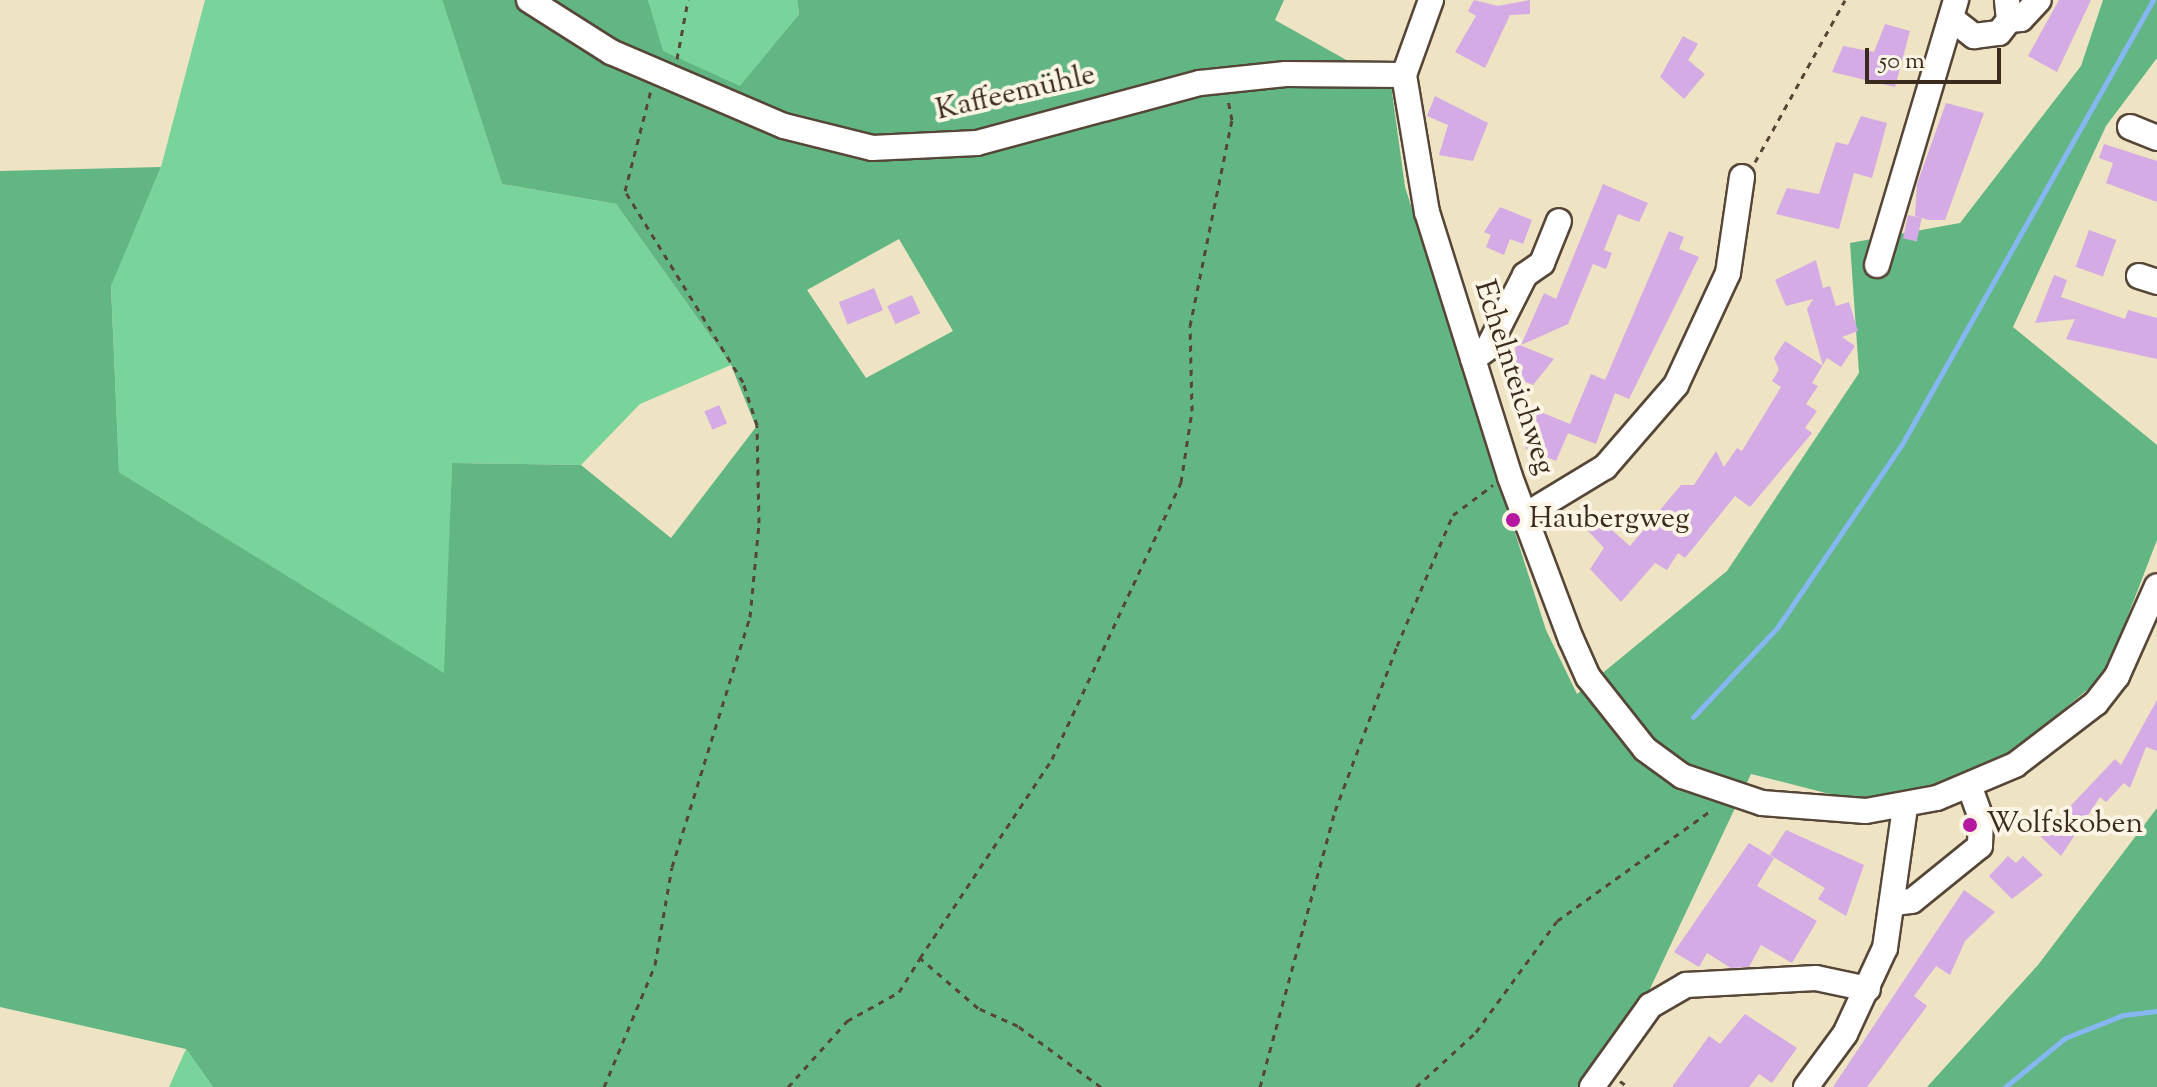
<!DOCTYPE html>
<html>
<head>
<meta charset="utf-8">
<style>
	body { margin:0 }
	#map { position:relative; width:2157px; height:1087px; overflow:hidden; background:#eee3c2; font-family:"Sorts Mill Goudy",serif }
	div>[style] { position:absolute }
	.green>* { inset:0; background:#79d49b }
	.forest>* { inset:0; background:#62b683 }
	.stream>* { height:5px; margin:-2.5px; padding:0 2.5px; transform-origin:2.5px; border-radius:2.5px; background:#86b7f2 }
	.building>* { inset:0; background:#d4abe5; transform-origin:0 0 }
	.path>* { height:3px; margin-top:-1.5px; transform-origin:0; background:repeating-linear-gradient(90deg,#564637 0 6px,transparent 0 12px) }
	.roads { filter:drop-shadow(2px 0 #564637) drop-shadow(-2px 0 #564637) drop-shadow(0 2px #564637) drop-shadow(0 -2px #564637) }
	.minor>* { height:24px; margin:-12px; padding:0 12px; transform-origin:12px; border-radius:12px; background:#fff }
	.dots>* { width:22px; height:22px; translate:-50% -50%; box-sizing:border-box; border:4px solid #fcf5e5; border-radius:50% }
	span { translate:-50% -50%; white-space:nowrap; text-align:center; line-height:1.15; -webkit-text-stroke:8px #fcf5e5; paint-order:stroke }
	.street-label { font-size:30px; color:#3b2a1e }
	.poi-label { font-size:30px; color:#3b2a1e }
	.left { translate:0 -50%; text-align:left }
	.scale { position:absolute; left:1865px; top:48px; width:136px; height:36px; box-sizing:border-box; border:4px solid #3b2a1e; border-top:0; padding-left:10px; font-size:24px; line-height:28px; white-space:nowrap; color:#3b2a1e; -webkit-text-stroke:6px #fcf5e5; paint-order:stroke }
</style>
</head>
<body>
<div id="map">
	<div class="green">
		<div style="clip-path:polygon(205px 0,442px 0,502px 184px,616px 204px,731px 365px,640px 404px,581px 465px,452px 463px,445px 674px,119px 472px,111px 285px,161px 167px)"></div>
		<div style="clip-path:polygon(648px 0,797px 0,799px 14px,740px 87px,662px 51px)"></div>
		<div style="clip-path:polygon(186px 1049px,213px 1087px,169px 1087px)"></div>
	</div>
	<div class="forest">
		<div style="clip-path:polygon(evenodd,442px 0,648px 0,663px 51px,740px 86px,799px 14px,797px 0,1284px 0,1275px 20px,1391px 85px,1405px 187px,1546px 630px,1577px 694px,1727px 571px,1859px 373px,1850px 243px,1960px 223px,2081px 66px,2103px 0,2157px 0,2157px 58px,2106px 126px,2013px 327px,2157px 445px,2157px 540px,2105px 675px,2007px 757px,1877px 806px,1751px 774px,1648px 993px,1583px 1087px,213px 1087px,186px 1049px,0 1007px,0 171px,161px 167px,111px 286px,119px 472px,444px 673px,452px 463px,581px 465px,671px 538px,756px 427px,731px 365px,616px 204px,502px 184px,442px 0,899px 239px,953px 331px,866px 378px,807px 290px,899px 239px)"></div>
		<div style="clip-path:polygon(2157px 808px,2157px 1087px,1927px 1087px,2038px 965px)"></div>
	</div>
	<div class="stream">
		<div style="left:1693px;top:717px;width:122px;rotate:-46.7deg"></div>
		<div style="left:1777px;top:628px;width:222px;rotate:-55.8deg"></div>
		<div style="left:1902px;top:444px;width:510px;rotate:-60.52deg"></div>
		<div style="left:2005px;top:1087px;width:77px;rotate:-39.2deg"></div>
		<div style="left:2065px;top:1038px;width:62px;rotate:-21.6deg"></div>
		<div style="left:2123px;top:1015px;width:34px;rotate:-7deg"></div>
	</div>
	<div class="building">
		<div style="clip-path:polygon(1474px 0,1498px 6px,1530px 0,1530px 14px,1510px 15px,1485px 68px,1455px 52px,1476px 16px,1468px 11px)"></div>
		<div style="clip-path:polygon(2059px 0,2091px 0,2057px 72px,2028px 56px)"></div>
		<div style="clip-path:polygon(1885px 24px,1910px 31px,1895px 87px,1832px 72px,1843px 46px,1874px 52px)"></div>
		<div style="clip-path:polygon(1683px 36px,1698px 44px,1688px 60px,1705px 74px,1684px 99px,1660px 77px)"></div>
		<div style="clip-path:polygon(1435px 96px,1488px 123px,1473px 161px,1439px 155px,1448px 125px,1427px 116px)"></div>
		<div style="clip-path:polygon(1946px 103px,1984px 113px,1945px 220px,1929px 220px,1915px 216px,1917px 184px)"></div>
		<div style="clip-path:polygon(1861px 116px,1887px 123px,1872px 178px,1854px 173px,1839px 229px,1776px 214px,1787px 188px,1819px 194px,1836px 142px,1848px 145px)"></div>
		<div style="clip-path:polygon(2104px 144px,2157px 161px,2157px 202px,2106px 183px,2113px 163px,2099px 158px)"></div>
		<div style="clip-path:polygon(1603px 184px,1648px 203px,1639px 222px,1618px 214px,1604px 250px,1612px 253px,1606px 269px,1593px 264px,1568px 324px,1521px 345px,1544px 293px,1556px 299px)"></div>
		<div style="clip-path:polygon(1500px 207px,1532px 220px,1523px 244px,1510px 239px,1504px 255px,1486px 247px,1491px 235px,1484px 232px)"></div>
		<div style="left:1908px;top:215px;width:14px;height:24px;rotate:12deg"></div>
		<div style="left:2089px;top:230px;width:29px;height:39px;rotate:20deg"></div>
		<div style="clip-path:polygon(1669px 231px,1684px 237px,1679px 249px,1699px 257px,1629px 399px,1615px 393px,1596px 444px,1568px 433px,1556px 461px,1525px 448px,1538px 411px,1570px 424px,1591px 374px,1605px 380px)"></div>
		<div style="clip-path:polygon(1816px 260px,1823px 288px,1830px 286px,1836px 306px,1849px 302px,1858px 331px,1842px 337px,1855px 346px,1841px 367px,1827px 358px,1812px 383px,1818px 386px,1806px 404px,1817px 411px,1805px 428px,1812px 433px,1750px 507px,1735px 496px,1685px 558px,1678px 553px,1667px 570px,1655px 563px,1621px 602px,1590px 569px,1604px 548px,1576px 518px,1587px 508px,1630px 546px,1681px 485px,1694px 485px,1716px 451px,1724px 467px,1737px 448px,1742px 451px,1781px 387px,1772px 381px,1779px 370px,1774px 358px,1785px 341px,1823px 366px,1807px 309px,1813px 299px,1786px 306px,1775px 280px)"></div>
		<div style="clip-path:polygon(2054px 275px,2067px 280px,2061px 297px,2125px 319px,2128px 310px,2157px 318px,2157px 359px,2066px 339px,2075px 319px,2035px 323px)"></div>
		<div style="left:874px;top:288px;width:24px;height:38px;rotate:68deg"></div>
		<div style="left:912px;top:295px;width:20px;height:27px;rotate:66deg"></div>
		<div style="clip-path:polygon(1517px 344px,1554px 359px,1533px 385px,1505px 373px)"></div>
		<div style="left:719px;top:405px;width:20px;height:16px;rotate:66deg"></div>
		<div style="clip-path:polygon(2157px 700px,2157px 751px,2146px 747px,2130px 788px,2124px 783px,2106px 802px,2100px 797px,2061px 856px,2041px 837px,2115px 759px,2121px 765px)"></div>
		<div style="clip-path:polygon(1786px 830px,1864px 865px,1846px 916px,1818px 899px,1825px 888px,1770px 855px)"></div>
		<div style="clip-path:polygon(1749px 843px,1774px 858px,1757px 886px,1817px 921px,1792px 963px,1761px 945px,1749px 967px,1731px 968px,1707px 953px,1699px 967px,1674px 952px)"></div>
		<div style="clip-path:polygon(2008px 856px,2016px 863px,2023px 856px,2043px 875px,2012px 899px,1989px 876px)"></div>
		<div style="clip-path:polygon(1964px 890px,1995px 912px,1965px 941px,1950px 975px,1936px 966px,1914px 996px,1927px 1006px,1867px 1087px,1833px 1087px)"></div>
		<div style="clip-path:polygon(1745px 1014px,1797px 1048px,1772px 1083px,1759px 1074px,1749px 1087px,1672px 1087px,1709px 1036px,1720px 1044px)"></div>
	</div>
	<div class="path">
		<div style="left:677px;top:59px;width:60px;rotate:-79.4deg"></div>
		<div style="left:1755px;top:162px;width:185px;rotate:-60.9deg"></div>
		<div style="left:1620px;top:1081px;width:10px;rotate:37deg"></div>
		<div style="left:604px;top:1087px;width:132px;rotate:-67.3deg"></div>
		<div style="left:655px;top:965px;width:99px;rotate:-80.2deg"></div>
		<div style="left:672px;top:867px;width:262px;rotate:-72.7deg"></div>
		<div style="left:750px;top:617px;width:94px;rotate:-84.5deg"></div>
		<div style="left:759px;top:523px;width:98px;rotate:-91.2deg"></div>
		<div style="left:757px;top:425px;width:45px;rotate:-108deg"></div>
		<div style="left:743px;top:382px;width:225px;rotate:-121.7deg"></div>
		<div style="left:625px;top:191px;width:104px;rotate:-75.6deg"></div>
		<div style="left:788px;top:1087px;width:89px;rotate:-48.2deg"></div>
		<div style="left:847px;top:1021px;width:60px;rotate:-29.1deg"></div>
		<div style="left:899px;top:992px;width:40px;rotate:-58deg"></div>
		<div style="left:1101px;top:1087px;width:103px;rotate:-143.7deg"></div>
		<div style="left:1018px;top:1026px;width:44px;rotate:-155.8deg"></div>
		<div style="left:978px;top:1008px;width:77px;rotate:-139.2deg"></div>
		<div style="left:920px;top:958px;width:239px;rotate:-56.4deg"></div>
		<div style="left:1052px;top:759px;width:306px;rotate:-65deg"></div>
		<div style="left:1181px;top:482px;width:72px;rotate:-81.2deg"></div>
		<div style="left:1192px;top:411px;width:85px;rotate:-91.3deg"></div>
		<div style="left:1190px;top:326px;width:210px;rotate:-78.5deg"></div>
		<div style="left:1232px;top:120px;width:20px;rotate:-101deg"></div>
		<div style="left:1260px;top:1087px;width:286px;rotate:-74.8deg"></div>
		<div style="left:1335px;top:811px;width:176px;rotate:-69.4deg"></div>
		<div style="left:1397px;top:646px;width:142px;rotate:-66.9deg"></div>
		<div style="left:1453px;top:515px;width:50px;rotate:-36.9deg"></div>
		<div style="left:1416px;top:1087px;width:81px;rotate:-42.5deg"></div>
		<div style="left:1476px;top:1032px;width:137px;rotate:-53.9deg"></div>
		<div style="left:1557px;top:921px;width:192px;rotate:-35.7deg"></div>
	</div>
	<div class="roads">
		<div class="minor">
			<div style="left:529px;top:0;width:97px;rotate:32.4deg"></div>
			<div style="left:611px;top:52px;width:188px;rotate:23.2deg"></div>
			<div style="left:784px;top:126px;width:91px;rotate:14deg"></div>
			<div style="left:872px;top:148px;width:105px;rotate:-2.7deg"></div>
			<div style="left:977px;top:143px;width:231px;rotate:-15.1deg"></div>
			<div style="left:1200px;top:83px;width:86px;rotate:-6deg"></div>
			<div style="left:1286px;top:74px;width:118px;rotate:0.5deg"></div>
			<div style="left:1431px;top:0;width:80px;rotate:109.8deg"></div>
			<div style="left:1404px;top:75px;width:139px;rotate:80.5deg"></div>
			<div style="left:1427px;top:212px;width:278px;rotate:72.6deg"></div>
			<div style="left:1510px;top:477px;width:173px;rotate:69.4deg"></div>
			<div style="left:1571px;top:639px;width:42px;rotate:65.9deg"></div>
			<div style="left:1588px;top:677px;width:92px;rotate:51.6deg"></div>
			<div style="left:1645px;top:749px;width:46px;rotate:36.1deg"></div>
			<div style="left:1682px;top:776px;width:84px;rotate:18.6deg"></div>
			<div style="left:1762px;top:803px;width:104px;rotate:4.4deg"></div>
			<div style="left:1866px;top:811px;width:72px;rotate:-10.4deg"></div>
			<div style="left:1937px;top:798px;width:85px;rotate:-22.9deg"></div>
			<div style="left:2015px;top:765px;width:102px;rotate:-37.4deg"></div>
			<div style="left:2096px;top:703px;width:34px;rotate:-52deg"></div>
			<div style="left:2117px;top:676px;width:98px;rotate:-66deg"></div>
			<div style="left:1952px;top:19px;width:28px;rotate:38deg"></div>
			<div style="left:1974px;top:36px;width:25px;rotate:-7deg"></div>
			<div style="left:1999px;top:33px;width:16px;rotate:-52deg"></div>
			<div style="left:2009px;top:20px;width:20px;rotate:-96deg"></div>
			<div style="left:2009px;top:20px;width:12px;rotate:-5deg"></div>
			<div style="left:2021px;top:19px;width:26px;rotate:-47deg"></div>
			<div style="left:2130px;top:127px;width:29px;rotate:22deg"></div>
			<div style="left:1877px;top:265px;width:277px;rotate:-73.4deg"></div>
			<div style="left:2139px;top:276px;width:19px;rotate:18deg"></div>
			<div style="left:1473px;top:359px;width:19px;rotate:-36deg"></div>
			<div style="left:1488px;top:348px;width:82px;rotate:-63.1deg"></div>
			<div style="left:1525px;top:275px;width:21px;rotate:-35deg"></div>
			<div style="left:1542px;top:263px;width:45px;rotate:-68deg"></div>
			<div style="left:1524px;top:516px;width:95px;rotate:-31.2deg"></div>
			<div style="left:1605px;top:467px;width:108px;rotate:-49.1deg"></div>
			<div style="left:1676px;top:385px;width:123px;rotate:-65.1deg"></div>
			<div style="left:1728px;top:273px;width:97px;rotate:-81.7deg"></div>
			<div style="left:1895px;top:903px;width:17px;rotate:-7deg"></div>
			<div style="left:1912px;top:901px;width:87px;rotate:-39deg"></div>
			<div style="left:1980px;top:846px;width:28px;rotate:-88deg"></div>
			<div style="left:1981px;top:818px;width:35px;rotate:-110deg"></div>
			<div style="left:1592px;top:1087px;width:100px;rotate:-54.4deg"></div>
			<div style="left:1650px;top:1006px;width:42px;rotate:-30.3deg"></div>
			<div style="left:1686px;top:985px;width:130px;rotate:-3.1deg"></div>
			<div style="left:1816px;top:978px;width:53px;rotate:11.9deg"></div>
			<div style="left:1806px;top:1087px;width:66px;rotate:-53.7deg"></div>
			<div style="left:1845px;top:1034px;width:95px;rotate:-65.1deg"></div>
			<div style="left:1885px;top:948px;width:142px;rotate:-81.9deg"></div>
		</div>
	</div>
	<div class="dots">
		<div style="left:1513px;top:520px;background:#b5179e"></div>
		<div style="left:1970px;top:825px;background:#b5179e"></div>
	</div>
	<div class="street-label">
		<span style="left:1016px;top:94px;rotate:-13deg">Kaffeemühle</span>
		<span style="left:1513px;top:378px;rotate:72deg">Echelnteichweg</span>
	</div>
	<div class="poi-label">
		<span class="left" style="left:1529px;top:520px">Haubergweg</span>
		<span class="left" style="left:1986px;top:825px">Wolfskoben</span>
	</div>
	<div class="scale">50 m</div>
</div>
</body>
</html>
